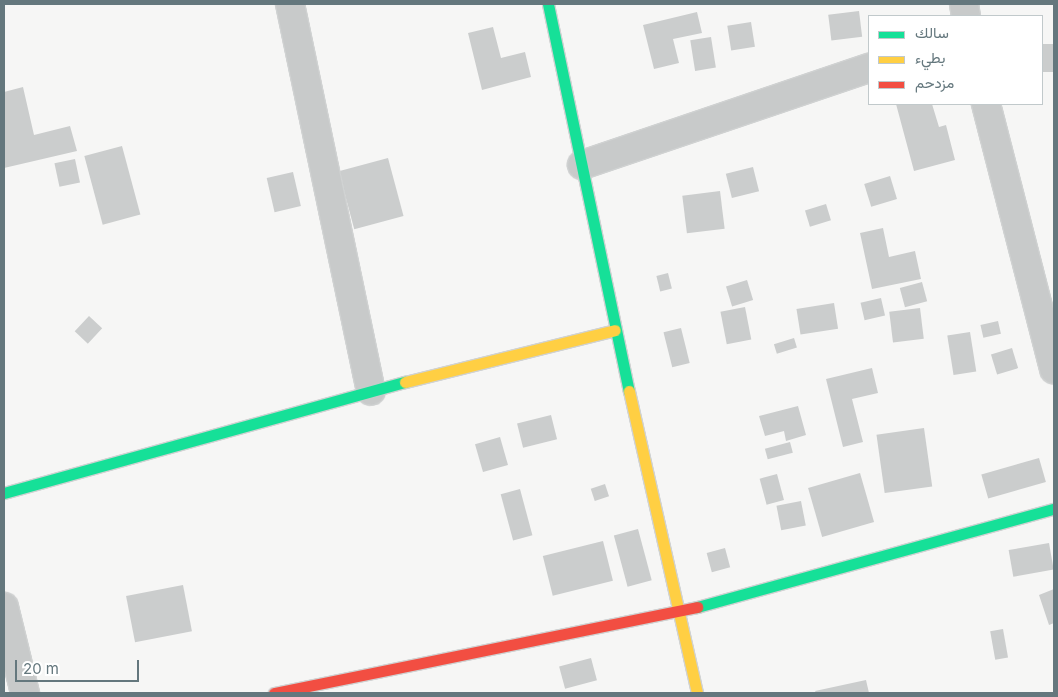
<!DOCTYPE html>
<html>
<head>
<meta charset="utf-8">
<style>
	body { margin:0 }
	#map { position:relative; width:1058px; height:697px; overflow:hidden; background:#f6f6f5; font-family:Inter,Vazirmatn,sans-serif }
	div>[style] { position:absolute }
	.building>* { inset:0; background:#cbcdcd; transform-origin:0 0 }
	.roads { filter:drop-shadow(1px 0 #d0d2d2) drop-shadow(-1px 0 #d0d2d2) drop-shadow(0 1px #d0d2d2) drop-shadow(0 -1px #d0d2d2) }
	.street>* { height:28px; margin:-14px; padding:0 14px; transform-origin:14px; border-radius:14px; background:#c8caca }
	.fast>* { height:11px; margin:-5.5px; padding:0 5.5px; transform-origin:5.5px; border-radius:5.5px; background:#16e098 }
	.slow>* { height:11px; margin:-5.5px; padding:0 5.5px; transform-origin:5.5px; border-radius:5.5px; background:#ffcf43 }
	.jam>* { height:11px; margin:-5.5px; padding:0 5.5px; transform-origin:5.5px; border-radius:5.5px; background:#f24e42 }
	span { translate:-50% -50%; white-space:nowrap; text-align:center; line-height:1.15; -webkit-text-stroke:5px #fff; paint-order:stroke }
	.frame { position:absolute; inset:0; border:5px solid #64777d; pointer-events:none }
	.legend { position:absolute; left:868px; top:15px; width:175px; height:90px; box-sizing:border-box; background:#fff; border:1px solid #c1c9cb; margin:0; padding:6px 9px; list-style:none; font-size:15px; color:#64777d }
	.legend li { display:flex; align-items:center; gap:10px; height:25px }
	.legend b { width:25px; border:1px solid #c1c9cb }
	.scale { position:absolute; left:15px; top:660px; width:124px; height:22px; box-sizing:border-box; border:2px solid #64777d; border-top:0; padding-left:6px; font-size:15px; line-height:18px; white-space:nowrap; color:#64777d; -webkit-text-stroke:4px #fff; paint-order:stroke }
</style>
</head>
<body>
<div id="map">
	<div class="building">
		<div style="left:859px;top:11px;width:26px;height:31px;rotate:83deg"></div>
		<div style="clip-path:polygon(697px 12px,702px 33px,673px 39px,679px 63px,654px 69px,643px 25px)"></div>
		<div style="left:751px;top:22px;width:25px;height:24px;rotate:81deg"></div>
		<div style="clip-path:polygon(493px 27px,501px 58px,525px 52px,531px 77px,482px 90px,468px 33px)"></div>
		<div style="left:711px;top:37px;width:31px;height:21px;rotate:81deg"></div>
		<div style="left:1054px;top:44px;width:28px;height:12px;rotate:90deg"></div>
		<div style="clip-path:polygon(23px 87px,34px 135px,70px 126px,77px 151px,4px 168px,4px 92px)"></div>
		<div style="clip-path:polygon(896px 104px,932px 104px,939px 127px,946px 125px,955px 160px,914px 171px)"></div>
		<div style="left:122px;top:146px;width:71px;height:39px;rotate:75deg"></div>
		<div style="left:388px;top:158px;width:60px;height:51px;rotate:75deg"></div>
		<div style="left:75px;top:159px;width:24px;height:21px;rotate:78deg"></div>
		<div style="left:753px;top:167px;width:25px;height:28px;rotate:76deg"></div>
		<div style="left:293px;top:172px;width:35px;height:27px;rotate:77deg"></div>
		<div style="left:890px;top:176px;width:24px;height:27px;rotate:73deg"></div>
		<div style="left:720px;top:191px;width:38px;height:38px;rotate:83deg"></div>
		<div style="left:826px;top:204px;width:17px;height:22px;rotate:73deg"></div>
		<div style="clip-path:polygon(883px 228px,889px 257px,915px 251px,921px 279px,872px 289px,860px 233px)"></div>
		<div style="left:668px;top:273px;width:16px;height:12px;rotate:76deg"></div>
		<div style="left:747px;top:280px;width:21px;height:22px;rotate:73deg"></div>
		<div style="left:922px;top:282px;width:20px;height:23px;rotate:75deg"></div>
		<div style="left:881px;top:298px;width:18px;height:21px;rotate:77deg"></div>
		<div style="left:834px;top:303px;width:26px;height:38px;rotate:81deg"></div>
		<div style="left:745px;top:307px;width:33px;height:25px;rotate:79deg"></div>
		<div style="left:920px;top:308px;width:31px;height:31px;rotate:83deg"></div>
		<div style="left:89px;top:316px;width:18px;height:21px;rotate:43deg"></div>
		<div style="left:998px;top:321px;width:13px;height:18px;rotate:77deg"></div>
		<div style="left:681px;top:328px;width:36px;height:18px;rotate:76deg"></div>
		<div style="left:970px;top:332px;width:40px;height:23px;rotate:81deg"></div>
		<div style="left:794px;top:338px;width:10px;height:21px;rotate:73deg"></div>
		<div style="left:1012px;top:348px;width:21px;height:22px;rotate:73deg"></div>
		<div style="clip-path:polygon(872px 368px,878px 393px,852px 399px,863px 442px,843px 447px,826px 379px)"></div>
		<div style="clip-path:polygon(798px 406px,806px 435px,786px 441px,784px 431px,765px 436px,759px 416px)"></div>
		<div style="left:551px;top:415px;width:25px;height:35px;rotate:76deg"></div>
		<div style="left:924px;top:428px;width:59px;height:48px;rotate:82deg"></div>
		<div style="left:500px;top:437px;width:29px;height:26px;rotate:74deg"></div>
		<div style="left:790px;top:442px;width:11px;height:26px;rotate:75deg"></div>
		<div style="left:1039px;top:458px;width:25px;height:60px;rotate:74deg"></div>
		<div style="left:860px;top:473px;width:51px;height:54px;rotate:74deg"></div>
		<div style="left:777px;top:474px;width:27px;height:18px;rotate:75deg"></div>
		<div style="left:605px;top:484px;width:13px;height:15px;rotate:72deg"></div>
		<div style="left:520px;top:489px;width:48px;height:20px;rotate:75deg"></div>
		<div style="left:801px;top:501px;width:25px;height:25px;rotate:79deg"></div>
		<div style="left:638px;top:529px;width:53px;height:25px;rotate:75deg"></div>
		<div style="left:603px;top:541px;width:41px;height:62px;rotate:76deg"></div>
		<div style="left:1049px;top:543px;width:27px;height:41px;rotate:80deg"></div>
		<div style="left:725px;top:548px;width:20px;height:19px;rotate:75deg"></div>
		<div style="left:183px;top:585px;width:47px;height:58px;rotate:79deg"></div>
		<div style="clip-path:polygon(1054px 589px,1054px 623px,1049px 625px,1039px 595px)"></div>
		<div style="left:1003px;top:629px;width:29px;height:13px;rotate:80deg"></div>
		<div style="left:591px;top:658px;width:23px;height:33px;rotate:75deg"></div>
		<div style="clip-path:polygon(866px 680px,869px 693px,816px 693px,815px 691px)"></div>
	</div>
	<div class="roads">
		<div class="street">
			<div style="left:290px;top:4px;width:395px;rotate:78.2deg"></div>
			<div style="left:964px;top:4px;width:12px;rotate:81deg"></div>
			<div style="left:986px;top:104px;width:274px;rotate:75.6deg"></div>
			<div style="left:582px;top:165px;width:303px;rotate:-18.7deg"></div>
			<div style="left:4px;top:607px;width:89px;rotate:76.3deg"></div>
		</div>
		<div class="fast">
			<div style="left:548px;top:4px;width:395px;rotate:78.2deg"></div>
			<div style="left:4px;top:493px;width:416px;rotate:-15.5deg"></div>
			<div style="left:697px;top:607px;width:370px;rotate:-15.4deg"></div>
		</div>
		<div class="slow">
			<div style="left:405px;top:382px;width:216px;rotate:-13.9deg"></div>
			<div style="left:629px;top:391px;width:310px;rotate:77.3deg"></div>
		</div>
		<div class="jam">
			<div style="left:274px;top:693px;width:432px;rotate:-11.5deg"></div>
		</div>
	</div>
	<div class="frame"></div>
	<ul class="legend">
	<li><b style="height:6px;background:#16e098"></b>سالك</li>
	<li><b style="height:6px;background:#ffcf43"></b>بطيء</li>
	<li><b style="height:6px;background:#f24e42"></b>مزدحم</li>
	</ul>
	<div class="scale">20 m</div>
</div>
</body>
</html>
